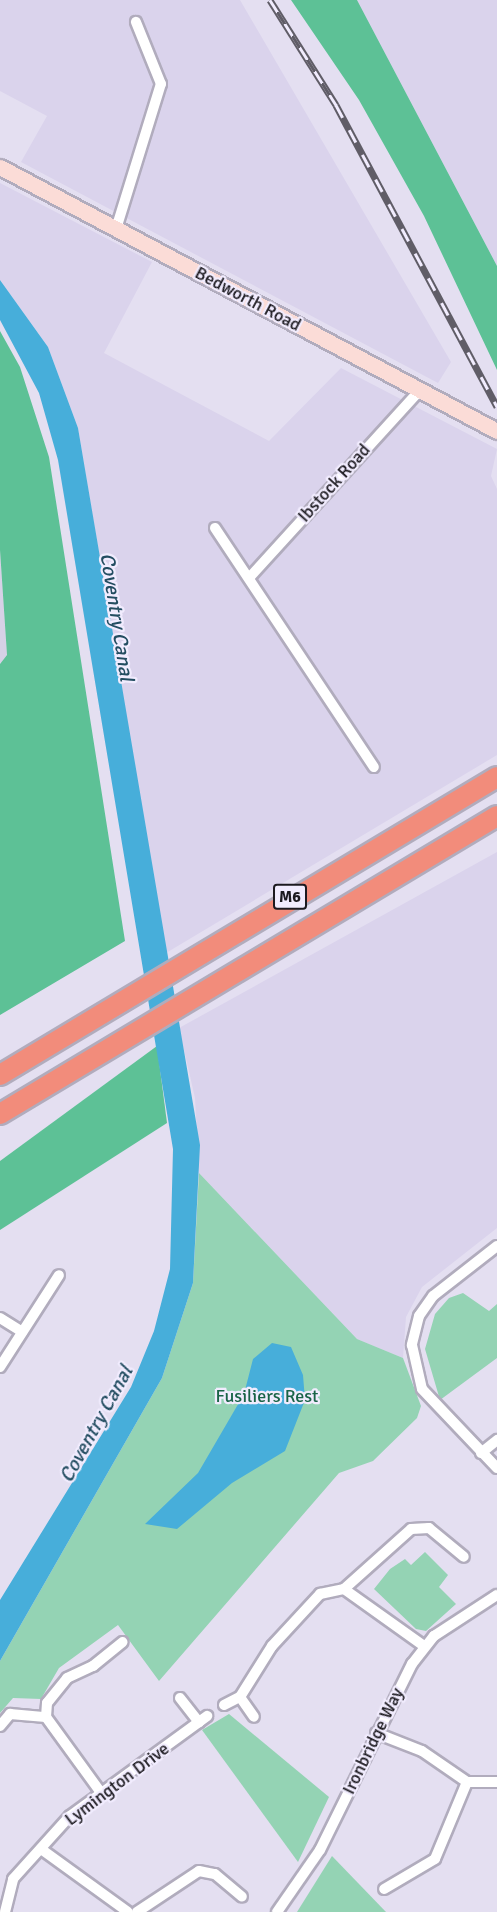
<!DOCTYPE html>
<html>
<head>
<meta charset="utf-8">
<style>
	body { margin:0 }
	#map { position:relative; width:497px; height:1912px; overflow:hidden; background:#e4dff1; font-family:Signika,sans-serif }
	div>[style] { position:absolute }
	.built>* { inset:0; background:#dad3ec }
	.education>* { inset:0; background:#d6d1e6 }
	.green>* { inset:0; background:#94d3b4 }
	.forest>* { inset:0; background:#5dc196 }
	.water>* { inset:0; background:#47aeda }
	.roads { filter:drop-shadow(2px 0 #b1acbd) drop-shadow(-2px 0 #b1acbd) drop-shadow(0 2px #b1acbd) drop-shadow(0 -2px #b1acbd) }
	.minor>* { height:10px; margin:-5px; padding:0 5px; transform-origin:5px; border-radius:5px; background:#fff }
	.secondary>* { height:15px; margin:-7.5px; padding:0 7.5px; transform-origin:7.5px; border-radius:7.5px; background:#fbdcd7 }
	.motorway>* { height:20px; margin:-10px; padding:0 10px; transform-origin:10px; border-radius:10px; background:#f28c7b }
	.rail>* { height:7px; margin-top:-3.5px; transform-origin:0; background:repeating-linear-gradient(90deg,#f1ecfe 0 14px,#605d67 0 28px); box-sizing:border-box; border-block:2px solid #605d67 }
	span { translate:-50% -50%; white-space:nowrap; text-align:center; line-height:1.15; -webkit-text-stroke:4.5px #f1ecfe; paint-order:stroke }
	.shield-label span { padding:2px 4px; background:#f1ecfe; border:2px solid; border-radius:4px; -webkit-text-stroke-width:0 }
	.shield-label { font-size:16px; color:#1c1a20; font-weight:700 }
	.street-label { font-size:18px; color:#1c1a20 }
	.park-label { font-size:18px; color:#196447 }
	.water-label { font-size:20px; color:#234d61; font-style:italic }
</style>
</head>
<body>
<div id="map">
	<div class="built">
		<div style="clip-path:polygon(0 0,240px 0,451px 362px,438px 383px,21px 162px,47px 116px,0 91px)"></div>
		<div style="clip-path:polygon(357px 0,497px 0,497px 266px)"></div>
		<div style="clip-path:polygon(0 183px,152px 262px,104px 353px,269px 441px,341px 368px,497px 449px,491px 476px,497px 489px,497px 755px,166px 953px,78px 428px,48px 347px,0 280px)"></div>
		<div style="clip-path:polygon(497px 852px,497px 1228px,422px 1287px,406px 1317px,403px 1358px,357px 1339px,199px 1173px,195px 1098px,179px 1028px)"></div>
	</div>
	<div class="education">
		<div style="clip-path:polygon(0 550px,7px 655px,0 664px)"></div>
	</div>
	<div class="green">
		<div style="clip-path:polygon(199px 1173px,357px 1339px,403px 1358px,421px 1406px,417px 1418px,373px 1461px,339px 1473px,159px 1681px,118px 1625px,59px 1668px,41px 1699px,13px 1698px,0 1713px,0 1661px,162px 1378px,193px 1283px)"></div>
		<div style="clip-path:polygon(463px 1293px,489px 1311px,497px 1304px,497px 1358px,440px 1400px,425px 1349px,435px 1314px,449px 1298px)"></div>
		<div style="clip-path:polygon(425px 1552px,448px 1575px,439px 1587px,456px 1604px,426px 1631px,416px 1629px,374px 1589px,390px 1569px,405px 1559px,411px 1565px)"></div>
		<div style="clip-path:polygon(229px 1714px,329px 1797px,298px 1862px,202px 1730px)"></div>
		<div style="clip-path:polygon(332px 1856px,386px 1912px,297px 1912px)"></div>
	</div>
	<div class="forest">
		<div style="clip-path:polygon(291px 0,357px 0,497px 266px,497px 370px,424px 216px,359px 100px)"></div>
		<div style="clip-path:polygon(0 331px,20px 367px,49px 457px,125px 941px,0 1015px,0 664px,7px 655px,0 550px)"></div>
		<div style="clip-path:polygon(157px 1046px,167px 1123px,0 1230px,0 1161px)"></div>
	</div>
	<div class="water">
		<div style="clip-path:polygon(0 280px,48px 347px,78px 428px,200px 1145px,193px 1283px,162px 1378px,0 1661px,0 1600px,131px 1387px,154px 1331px,170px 1269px,173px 1149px,58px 460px,39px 393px,0 320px)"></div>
		<div style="clip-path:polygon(272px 1343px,291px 1347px,303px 1375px,305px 1400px,285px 1451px,232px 1483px,177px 1529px,145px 1524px,198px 1473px,244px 1394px,253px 1359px)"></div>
	</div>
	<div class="roads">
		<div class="minor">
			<div style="left:116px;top:229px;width:152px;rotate:-72.8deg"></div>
			<div style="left:161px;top:84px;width:67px;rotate:-112deg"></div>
			<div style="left:215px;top:528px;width:287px;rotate:56.4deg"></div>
			<div style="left:249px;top:578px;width:256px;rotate:-47.7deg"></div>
			<div style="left:497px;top:1246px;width:81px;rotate:142deg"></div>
			<div style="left:433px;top:1296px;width:24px;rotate:125deg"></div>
			<div style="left:419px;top:1316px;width:30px;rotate:104deg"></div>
			<div style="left:412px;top:1345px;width:45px;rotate:77.2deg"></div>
			<div style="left:422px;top:1389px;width:109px;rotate:46.5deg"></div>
			<div style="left:0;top:1318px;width:26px;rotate:32deg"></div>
			<div style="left:0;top:1367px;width:109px;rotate:-57.3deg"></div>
			<div style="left:481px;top:1453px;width:21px;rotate:-39deg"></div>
			<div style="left:344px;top:1589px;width:90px;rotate:-41.8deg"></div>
			<div style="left:411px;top:1529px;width:18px;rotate:-3deg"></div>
			<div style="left:429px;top:1528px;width:45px;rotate:39.6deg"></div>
			<div style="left:240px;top:1697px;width:60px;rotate:-57.9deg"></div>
			<div style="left:272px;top:1646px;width:71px;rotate:-47.3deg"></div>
			<div style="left:320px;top:1594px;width:25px;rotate:-12deg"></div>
			<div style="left:344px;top:1589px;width:98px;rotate:35.5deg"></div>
			<div style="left:180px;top:1698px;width:31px;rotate:52deg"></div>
			<div style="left:224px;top:1705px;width:18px;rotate:-27deg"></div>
			<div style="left:240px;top:1697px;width:24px;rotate:55deg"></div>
			<div style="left:46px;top:1717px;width:14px;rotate:-86deg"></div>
			<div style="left:47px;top:1703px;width:32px;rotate:-51deg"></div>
			<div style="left:67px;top:1678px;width:29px;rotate:-25deg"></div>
			<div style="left:93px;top:1666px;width:38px;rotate:-39deg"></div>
			<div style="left:0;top:1726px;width:16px;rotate:-50deg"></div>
			<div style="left:10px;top:1714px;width:36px;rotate:5deg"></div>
			<div style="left:46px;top:1717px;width:95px;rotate:54deg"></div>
			<div style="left:376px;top:1733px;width:49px;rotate:21.4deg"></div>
			<div style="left:422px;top:1751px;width:55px;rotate:34.6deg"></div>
			<div style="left:467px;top:1782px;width:83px;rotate:112.6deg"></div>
			<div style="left:435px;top:1859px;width:59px;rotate:149.5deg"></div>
			<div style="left:467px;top:1782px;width:30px"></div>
			<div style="left:41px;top:1849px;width:107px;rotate:35.9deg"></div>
			<div style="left:5px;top:1912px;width:34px;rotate:-76deg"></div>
			<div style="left:13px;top:1879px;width:85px;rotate:-47.9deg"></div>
			<div style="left:70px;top:1816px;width:170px;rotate:-36.1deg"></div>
			<div style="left:137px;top:1912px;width:74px;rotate:-33.5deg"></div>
			<div style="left:199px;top:1871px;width:16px;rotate:11deg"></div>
			<div style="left:215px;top:1874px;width:35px;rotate:40deg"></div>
			<div style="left:277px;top:1912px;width:75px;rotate:-55.3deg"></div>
			<div style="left:320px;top:1850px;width:208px;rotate:-63.7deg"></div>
			<div style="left:412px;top:1664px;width:36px;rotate:-52deg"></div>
			<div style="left:434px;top:1636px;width:75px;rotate:-33.1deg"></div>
		</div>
		<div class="secondary">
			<div style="left:0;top:167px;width:563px;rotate:27.98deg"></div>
		</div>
		<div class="motorway">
			<div style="left:0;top:1075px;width:579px;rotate:-30.95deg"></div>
			<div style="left:0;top:1114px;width:579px;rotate:-30.95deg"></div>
		</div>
	</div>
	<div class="rail">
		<div style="left:270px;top:0;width:124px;rotate:57.8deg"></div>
		<div style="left:336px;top:105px;width:342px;rotate:61.9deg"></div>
	</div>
	<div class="shield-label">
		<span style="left:290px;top:897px">M6</span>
	</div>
	<div class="street-label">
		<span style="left:248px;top:299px;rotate:28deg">Bedworth Road</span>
		<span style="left:334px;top:483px;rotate:-48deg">Ibstock Road</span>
		<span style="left:373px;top:1741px;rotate:-64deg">Ironbridge Way</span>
		<span style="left:117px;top:1784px;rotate:-37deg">Lymington Drive</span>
	</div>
	<div class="park-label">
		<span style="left:267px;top:1396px">Fusiliers Rest</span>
	</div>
	<div class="water-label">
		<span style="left:117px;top:617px;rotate:81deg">Coventry Canal</span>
		<span style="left:96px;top:1424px;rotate:-61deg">Coventry Canal</span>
	</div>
</div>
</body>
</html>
